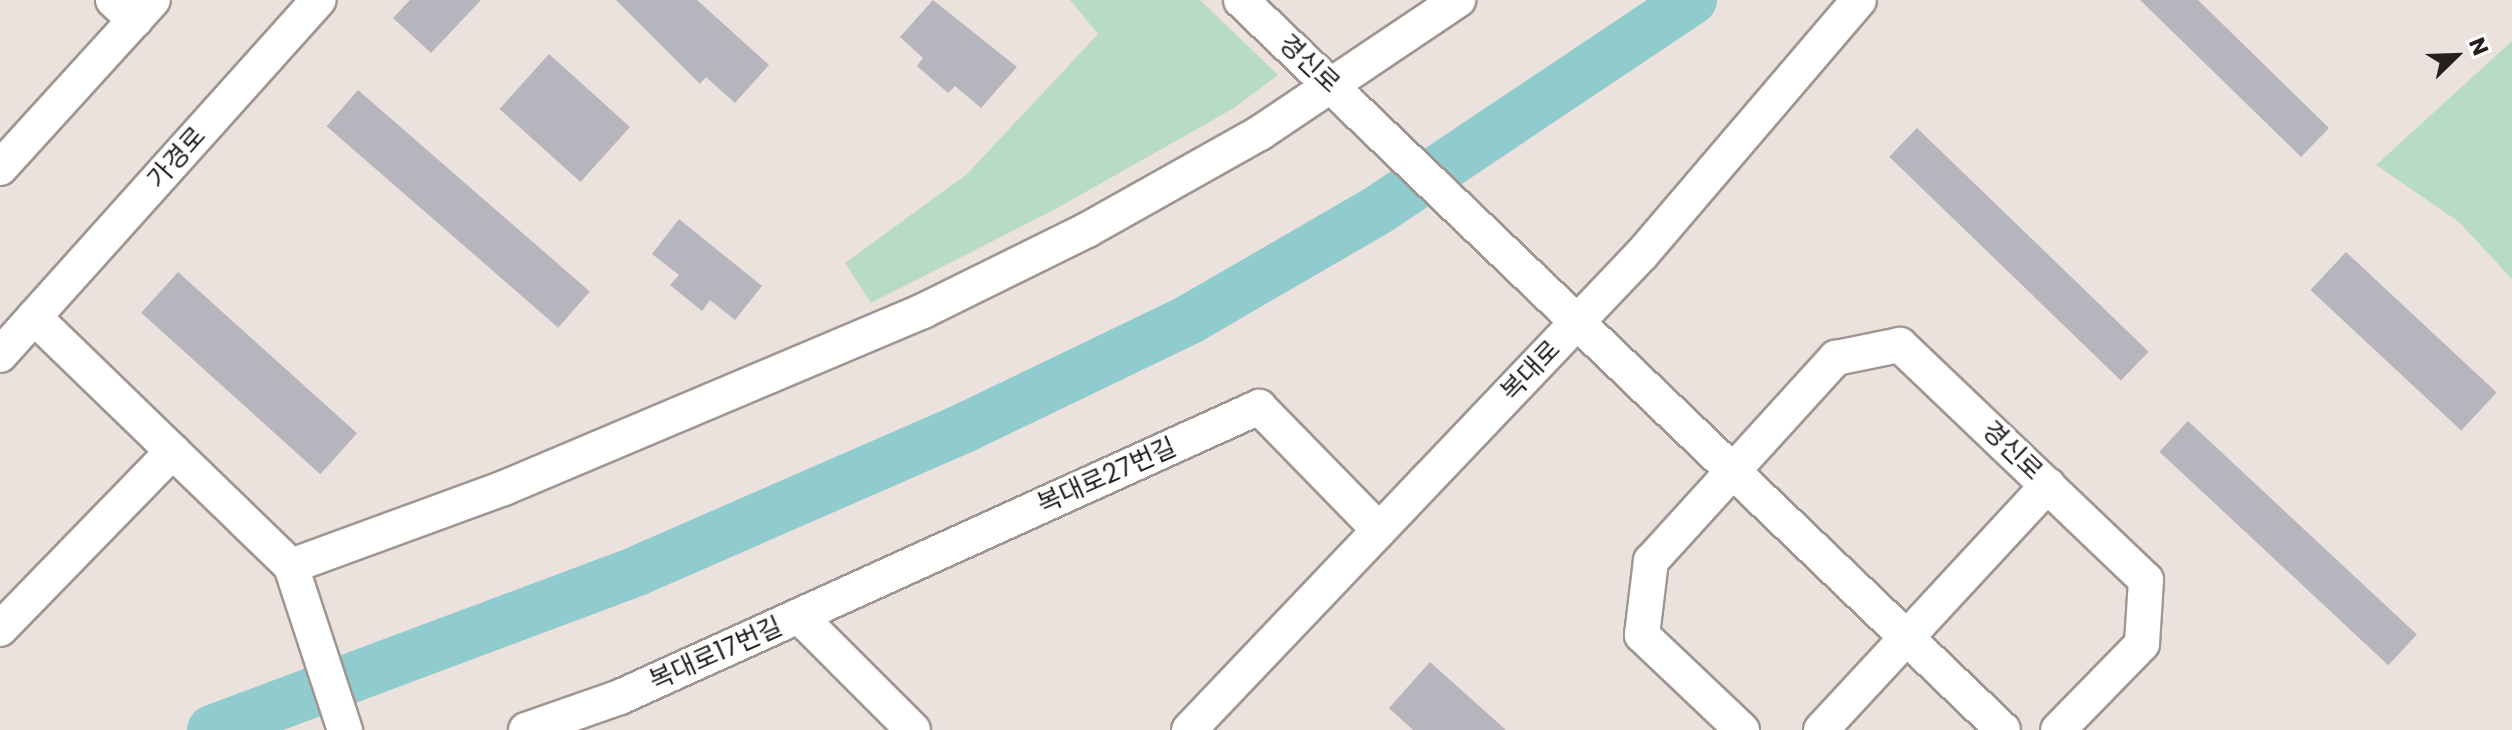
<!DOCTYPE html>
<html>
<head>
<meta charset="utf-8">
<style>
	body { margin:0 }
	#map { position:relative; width:2512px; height:730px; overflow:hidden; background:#ece2dd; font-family:Poppins,"Noto Sans KR",sans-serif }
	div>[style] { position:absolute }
	.green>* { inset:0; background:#b8dbc6 }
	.river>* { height:50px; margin:-25px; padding:0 25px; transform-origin:25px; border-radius:25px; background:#90cbcd }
	.building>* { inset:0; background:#b6b4bd; transform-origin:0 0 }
	.roads { filter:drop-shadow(2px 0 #9f9691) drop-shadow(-2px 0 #9f9691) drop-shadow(0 2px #9f9691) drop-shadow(0 -2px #9f9691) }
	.minor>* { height:34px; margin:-17px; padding:0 17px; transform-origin:17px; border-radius:17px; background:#fff }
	span { translate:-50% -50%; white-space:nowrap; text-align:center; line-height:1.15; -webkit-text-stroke:7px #fff; paint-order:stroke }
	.street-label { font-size:26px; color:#24201f }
	.north { position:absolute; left:2416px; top:16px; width:80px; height:80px; -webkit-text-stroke:6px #fff; paint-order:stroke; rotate:67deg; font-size:22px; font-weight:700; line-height:32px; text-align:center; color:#24201f }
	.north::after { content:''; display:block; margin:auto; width:28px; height:36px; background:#24201f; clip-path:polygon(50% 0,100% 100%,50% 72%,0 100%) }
</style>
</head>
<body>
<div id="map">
	<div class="green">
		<div style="clip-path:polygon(1070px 0,1200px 0,1278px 75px,1234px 108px,1052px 211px,871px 303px,845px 263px,967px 174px,1098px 34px)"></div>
		<div style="clip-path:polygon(2512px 41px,2512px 279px,2459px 222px,2376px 165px)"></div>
	</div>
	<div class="river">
		<div style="left:212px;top:730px;width:456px;rotate:-20.5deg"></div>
		<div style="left:639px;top:570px;width:357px;rotate:-23.6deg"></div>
		<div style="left:966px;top:427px;width:249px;rotate:-25.7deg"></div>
		<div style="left:1190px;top:319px;width:217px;rotate:-30.1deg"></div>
		<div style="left:1378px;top:210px;width:378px;rotate:-33.8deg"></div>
	</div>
	<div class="building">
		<div style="clip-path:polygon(410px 0,481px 0,431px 53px,393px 18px)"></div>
		<div style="clip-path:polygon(616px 0,697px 0,769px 65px,735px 103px,706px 77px,700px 84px)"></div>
		<div style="clip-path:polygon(933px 0,1017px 67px,981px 108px,955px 86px,948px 93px,917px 66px,923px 58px,900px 37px)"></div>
		<div style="clip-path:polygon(2140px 0,2198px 0,2329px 128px,2301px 157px)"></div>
		<div style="left:549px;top:54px;width:109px;height:74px;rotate:42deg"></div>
		<div style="left:358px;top:90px;width:307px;height:48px;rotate:41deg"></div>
		<div style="left:1917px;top:128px;width:322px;height:40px;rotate:44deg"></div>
		<div style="clip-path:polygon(679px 219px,762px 286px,735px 320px,710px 300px,702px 311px,670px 285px,679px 275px,652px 254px)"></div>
		<div style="left:2346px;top:252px;width:206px;height:52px;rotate:43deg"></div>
		<div style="left:178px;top:272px;width:241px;height:55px;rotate:42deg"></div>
		<div style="left:2188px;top:421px;width:313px;height:42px;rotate:43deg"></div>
		<div style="clip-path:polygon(1430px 662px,1506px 730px,1413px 730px,1389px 708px)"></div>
	</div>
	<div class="roads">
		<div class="minor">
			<div style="left:113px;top:0;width:30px;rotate:42deg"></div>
			<div style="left:1241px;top:0;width:1055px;rotate:43.77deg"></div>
			<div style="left:0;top:168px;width:227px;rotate:-47.7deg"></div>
			<div style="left:34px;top:317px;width:358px;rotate:44.1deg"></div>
			<div style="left:291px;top:566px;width:173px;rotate:71.8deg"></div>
			<div style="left:0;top:355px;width:477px;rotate:-48.1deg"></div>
			<div style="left:291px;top:566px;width:227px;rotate:-20.1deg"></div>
			<div style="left:504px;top:488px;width:455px;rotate:-22.9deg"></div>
			<div style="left:923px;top:311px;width:183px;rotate:-26.3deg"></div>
			<div style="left:1087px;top:230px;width:198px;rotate:-29.3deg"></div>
			<div style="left:1260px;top:133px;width:239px;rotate:-33.9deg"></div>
			<div style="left:799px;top:616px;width:161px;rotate:45deg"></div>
			<div style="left:0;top:629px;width:248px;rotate:-45.8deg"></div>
			<div style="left:526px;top:730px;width:100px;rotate:-19.3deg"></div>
			<div style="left:620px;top:697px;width:702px;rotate:-24.41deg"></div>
			<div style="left:1259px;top:407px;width:172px;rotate:45.7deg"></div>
			<div style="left:1189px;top:730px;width:657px;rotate:-46.42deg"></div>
			<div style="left:1642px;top:254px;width:334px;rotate:-49.5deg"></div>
			<div style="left:1742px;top:730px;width:138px;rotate:-136.5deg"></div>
			<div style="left:1642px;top:635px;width:75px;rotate:-83.1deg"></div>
			<div style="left:1651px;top:561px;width:275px;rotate:-47.7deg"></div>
			<div style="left:1836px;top:358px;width:65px;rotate:-11.5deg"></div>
			<div style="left:1900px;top:345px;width:340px;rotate:43.7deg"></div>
			<div style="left:2146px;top:580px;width:64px;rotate:93.6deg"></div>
			<div style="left:2142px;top:644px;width:120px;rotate:134.3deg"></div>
			<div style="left:1821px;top:730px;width:334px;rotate:-47.2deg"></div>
		</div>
	</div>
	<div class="street-label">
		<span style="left:1309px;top:64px;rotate:43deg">경신로</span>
		<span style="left:177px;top:158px;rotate:-48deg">가경로</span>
		<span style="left:1531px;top:371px;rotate:-46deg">복대로</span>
		<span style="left:2012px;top:451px;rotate:44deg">경신로</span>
		<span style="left:1107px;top:476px;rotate:-24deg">복대로27번길</span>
		<span style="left:716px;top:654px;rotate:-24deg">복대로17번길</span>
	</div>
	<div class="north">N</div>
</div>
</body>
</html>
